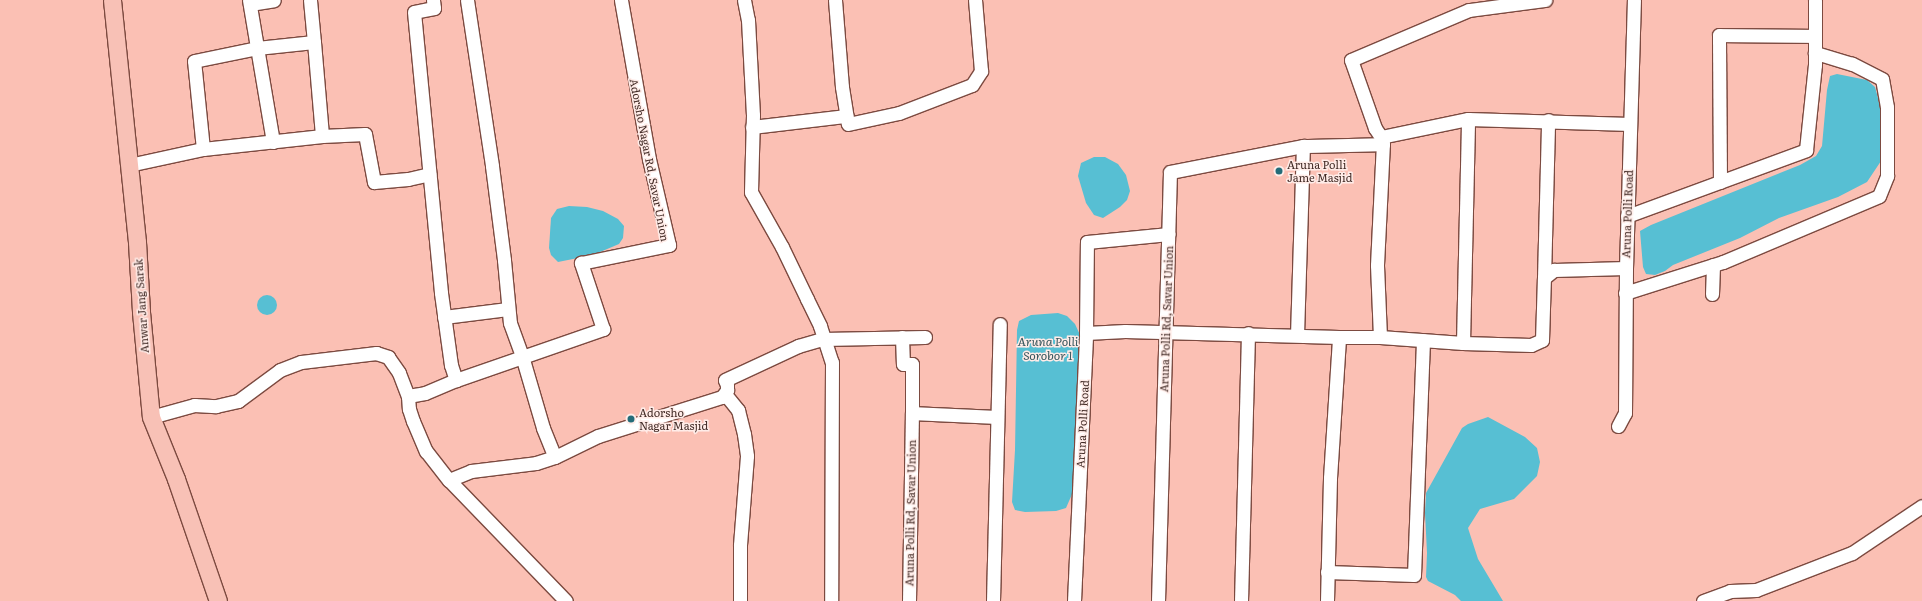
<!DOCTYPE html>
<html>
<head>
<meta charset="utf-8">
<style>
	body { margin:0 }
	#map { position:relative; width:1922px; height:601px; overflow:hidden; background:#fbc0b4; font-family:Literata,serif }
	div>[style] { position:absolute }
	.water>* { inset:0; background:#57bfd3 }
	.round { border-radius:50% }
	.roads { filter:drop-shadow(1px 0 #7c4a40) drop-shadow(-1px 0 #7c4a40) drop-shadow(0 1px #7c4a40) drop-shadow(0 -1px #7c4a40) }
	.minor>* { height:13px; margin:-6.5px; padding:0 6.5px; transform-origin:6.5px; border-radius:6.5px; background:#fff }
	.major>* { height:17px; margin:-8.5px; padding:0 8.5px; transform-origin:8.5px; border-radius:8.5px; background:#f8c1b6 }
	.dots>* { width:11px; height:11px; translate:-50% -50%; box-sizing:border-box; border:2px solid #ffece8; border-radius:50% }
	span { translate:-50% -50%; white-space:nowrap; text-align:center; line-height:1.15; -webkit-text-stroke:3px #ffece8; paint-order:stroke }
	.street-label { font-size:11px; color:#422b26 }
	.poi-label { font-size:11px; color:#422b26 }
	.left { translate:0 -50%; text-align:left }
	.water-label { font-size:12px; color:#37575e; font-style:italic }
</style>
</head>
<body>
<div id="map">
	<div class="water">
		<div style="clip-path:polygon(1837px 74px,1867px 80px,1875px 87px,1878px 98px,1882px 118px,1881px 161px,1867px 182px,1838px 197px,1779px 218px,1740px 238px,1673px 265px,1665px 271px,1655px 275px,1646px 274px,1643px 267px,1640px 231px,1651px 225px,1800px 165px,1816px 156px,1822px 146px,1827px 90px,1830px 76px)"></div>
		<div style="clip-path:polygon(1094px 157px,1105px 157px,1118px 164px,1126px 175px,1130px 191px,1127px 200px,1120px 207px,1103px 218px,1094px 215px,1086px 203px,1078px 176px,1081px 163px)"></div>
		<div style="clip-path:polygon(569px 206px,587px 207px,603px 211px,618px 219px,624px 226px,623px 238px,619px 244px,593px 255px,558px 262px,551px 255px,549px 248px,551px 218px,557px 209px)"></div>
		<div class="round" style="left:257px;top:295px;width:20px;height:20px"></div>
		<div style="clip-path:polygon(1058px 313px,1067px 316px,1075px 324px,1081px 337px,1073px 492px,1066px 508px,1056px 511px,1025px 512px,1015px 510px,1012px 502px,1015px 450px,1017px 330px,1019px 321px,1031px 315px)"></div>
		<div style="clip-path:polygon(1488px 417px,1525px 437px,1537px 448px,1540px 462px,1537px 476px,1514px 499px,1480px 509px,1468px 528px,1478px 559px,1503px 601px,1461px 601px,1455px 595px,1428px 581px,1426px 577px,1427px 553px,1425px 513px,1426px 493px,1462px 428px,1468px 424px)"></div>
	</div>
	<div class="roads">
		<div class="minor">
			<div style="left:249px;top:0;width:144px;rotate:80.4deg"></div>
			<div style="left:310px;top:0;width:42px;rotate:84.6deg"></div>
			<div style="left:433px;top:0;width:8px;rotate:83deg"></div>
			<div style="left:434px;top:8px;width:20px;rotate:169deg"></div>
			<div style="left:414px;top:12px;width:282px;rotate:84.5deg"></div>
			<div style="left:441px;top:293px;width:73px;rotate:82.1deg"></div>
			<div style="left:451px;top:365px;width:16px;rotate:72deg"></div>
			<div style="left:467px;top:0;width:168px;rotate:81.4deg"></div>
			<div style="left:492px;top:166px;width:95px;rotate:82.7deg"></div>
			<div style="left:504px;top:260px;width:63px;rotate:84.6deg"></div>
			<div style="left:510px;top:323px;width:35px;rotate:70deg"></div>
			<div style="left:522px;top:356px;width:75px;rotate:73.7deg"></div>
			<div style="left:543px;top:428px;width:31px;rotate:68deg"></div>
			<div style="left:555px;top:457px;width:48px;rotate:-26deg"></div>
			<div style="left:598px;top:436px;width:130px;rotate:-17.5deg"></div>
			<div style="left:722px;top:397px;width:9px;rotate:-54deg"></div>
			<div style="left:727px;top:390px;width:5px;rotate:-90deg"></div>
			<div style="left:727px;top:385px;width:5px;rotate:-112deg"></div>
			<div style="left:725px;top:380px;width:81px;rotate:-25deg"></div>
			<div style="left:798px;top:346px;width:26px;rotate:-16deg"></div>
			<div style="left:823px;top:339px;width:102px;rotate:-1.1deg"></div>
			<div style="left:744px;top:0;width:20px;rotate:79deg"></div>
			<div style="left:748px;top:20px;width:95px;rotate:87deg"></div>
			<div style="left:753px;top:115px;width:77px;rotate:91.5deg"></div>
			<div style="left:751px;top:192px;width:63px;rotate:60.6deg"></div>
			<div style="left:782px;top:247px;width:58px;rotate:64.3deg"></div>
			<div style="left:807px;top:299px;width:30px;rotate:64deg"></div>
			<div style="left:820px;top:326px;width:38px;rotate:72deg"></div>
			<div style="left:832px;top:362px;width:239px;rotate:90.2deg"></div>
			<div style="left:835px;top:0;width:87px;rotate:85.4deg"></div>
			<div style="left:842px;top:87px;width:37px;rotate:81deg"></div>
			<div style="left:848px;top:124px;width:52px;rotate:-12.2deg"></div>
			<div style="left:899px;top:113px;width:78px;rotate:-21deg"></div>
			<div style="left:972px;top:85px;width:17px;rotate:-57deg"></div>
			<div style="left:981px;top:71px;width:71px;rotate:-94.8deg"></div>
			<div style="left:250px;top:4px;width:24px;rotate:-9deg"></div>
			<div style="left:752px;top:127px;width:95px;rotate:-6.7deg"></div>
			<div style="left:1381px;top:137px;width:11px;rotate:-124deg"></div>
			<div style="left:1375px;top:128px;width:72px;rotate:-109.4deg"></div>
			<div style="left:1351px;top:60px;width:128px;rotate:-23deg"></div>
			<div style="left:1469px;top:10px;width:77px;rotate:-7.5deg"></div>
			<div style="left:203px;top:149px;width:88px;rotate:-95.8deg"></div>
			<div style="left:194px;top:61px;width:64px;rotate:-11.7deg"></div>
			<div style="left:257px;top:48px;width:57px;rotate:-6deg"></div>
			<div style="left:314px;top:42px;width:94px;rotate:85.1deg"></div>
			<div style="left:129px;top:165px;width:76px;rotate:-12.2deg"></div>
			<div style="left:203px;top:149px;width:120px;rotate:-6.2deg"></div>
			<div style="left:322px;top:136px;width:43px;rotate:-2.7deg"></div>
			<div style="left:365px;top:134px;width:49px;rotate:79.4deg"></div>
			<div style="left:374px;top:182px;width:34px;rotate:-5deg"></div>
			<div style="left:408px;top:179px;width:22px;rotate:-13deg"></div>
			<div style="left:1720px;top:182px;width:147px;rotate:-90.4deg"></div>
			<div style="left:1719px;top:35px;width:96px;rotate:0.6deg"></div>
			<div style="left:1627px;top:216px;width:191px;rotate:-20.2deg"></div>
			<div style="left:1806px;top:150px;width:85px;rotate:-84deg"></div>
			<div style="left:1815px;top:65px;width:65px;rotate:-90deg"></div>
			<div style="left:1544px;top:278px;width:158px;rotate:-88.5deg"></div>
			<div style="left:1625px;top:293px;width:103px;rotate:-17.6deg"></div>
			<div style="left:1723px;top:262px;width:169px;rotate:-22.9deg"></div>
			<div style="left:1879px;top:196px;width:22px;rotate:-68deg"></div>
			<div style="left:1887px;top:176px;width:69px;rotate:-90deg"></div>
			<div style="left:1887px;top:107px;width:28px;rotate:-100deg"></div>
			<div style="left:1882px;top:79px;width:34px;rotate:-153deg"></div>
			<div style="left:1852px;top:64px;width:39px;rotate:-163deg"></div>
			<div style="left:1712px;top:294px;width:29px;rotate:-88deg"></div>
			<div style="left:444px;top:317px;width:64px;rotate:-7.2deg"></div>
			<div style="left:1086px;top:333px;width:91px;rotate:-89.4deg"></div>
			<div style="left:1087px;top:242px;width:82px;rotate:-5.6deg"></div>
			<div style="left:1297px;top:335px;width:189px;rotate:-88.2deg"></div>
			<div style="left:1303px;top:146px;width:80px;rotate:-1.4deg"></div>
			<div style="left:902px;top:337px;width:27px;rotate:88deg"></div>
			<div style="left:903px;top:364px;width:9px"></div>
			<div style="left:912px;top:364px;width:49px;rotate:90deg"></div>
			<div style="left:1380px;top:337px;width:72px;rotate:-92.4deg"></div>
			<div style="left:1377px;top:265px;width:121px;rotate:-87.2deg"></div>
			<div style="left:1383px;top:144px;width:7px;rotate:-106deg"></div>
			<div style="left:1381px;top:137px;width:89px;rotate:-11.7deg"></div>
			<div style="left:1468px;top:119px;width:162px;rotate:1.8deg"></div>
			<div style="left:1463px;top:343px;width:224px;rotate:-88.7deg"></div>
			<div style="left:725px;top:394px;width:21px;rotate:51deg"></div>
			<div style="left:738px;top:410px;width:25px;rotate:76deg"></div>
			<div style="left:744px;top:434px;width:22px;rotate:82deg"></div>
			<div style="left:747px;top:456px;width:89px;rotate:94.5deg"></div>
			<div style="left:740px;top:545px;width:56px;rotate:90deg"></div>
			<div style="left:408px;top:396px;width:17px;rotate:-10deg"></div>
			<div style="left:425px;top:393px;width:34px;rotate:-23deg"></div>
			<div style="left:456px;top:380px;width:156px;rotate:-19.1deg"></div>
			<div style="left:603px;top:329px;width:70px;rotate:-108.4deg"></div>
			<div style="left:581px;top:263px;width:90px;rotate:-11.6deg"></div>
			<div style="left:669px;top:245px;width:88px;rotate:-103.1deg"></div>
			<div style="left:649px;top:159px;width:161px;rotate:-100deg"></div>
			<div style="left:151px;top:417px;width:45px;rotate:-15.6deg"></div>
			<div style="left:194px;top:405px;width:22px;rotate:3deg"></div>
			<div style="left:216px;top:406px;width:23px;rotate:-13deg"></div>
			<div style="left:238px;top:401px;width:52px;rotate:-36.4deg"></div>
			<div style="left:280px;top:370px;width:22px;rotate:-21deg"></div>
			<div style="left:301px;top:362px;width:76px;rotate:-6.8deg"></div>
			<div style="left:376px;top:353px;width:13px;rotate:18deg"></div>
			<div style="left:388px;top:357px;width:19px;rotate:55deg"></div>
			<div style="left:399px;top:373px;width:25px;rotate:69deg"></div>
			<div style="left:408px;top:396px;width:13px;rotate:86deg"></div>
			<div style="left:409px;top:409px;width:13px;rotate:72deg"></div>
			<div style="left:413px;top:421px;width:33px;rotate:67deg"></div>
			<div style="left:426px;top:451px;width:37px;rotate:52deg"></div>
			<div style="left:449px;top:480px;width:168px;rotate:46deg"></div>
			<div style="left:1618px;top:426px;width:15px;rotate:-62deg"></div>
			<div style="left:1625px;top:413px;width:145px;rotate:-89.6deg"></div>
			<div style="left:449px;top:480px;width:24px;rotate:-22deg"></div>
			<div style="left:471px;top:471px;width:65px;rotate:-7deg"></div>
			<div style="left:536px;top:463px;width:20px;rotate:-18deg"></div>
			<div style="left:1327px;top:572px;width:87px;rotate:2deg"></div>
			<div style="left:1414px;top:575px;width:235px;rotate:-87.8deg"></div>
			<div style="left:909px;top:601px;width:188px;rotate:-89.1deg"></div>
			<div style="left:912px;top:413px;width:84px;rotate:2.7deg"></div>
			<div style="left:993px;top:601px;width:277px;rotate:-88.6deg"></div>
			<div style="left:1074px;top:601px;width:268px;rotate:-87.4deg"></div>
			<div style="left:1086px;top:333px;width:39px;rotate:-3deg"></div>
			<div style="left:1125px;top:331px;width:214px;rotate:1.6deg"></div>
			<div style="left:1158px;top:601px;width:429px;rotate:-88.4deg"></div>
			<div style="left:1170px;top:172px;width:136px;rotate:-11.1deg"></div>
			<div style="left:1241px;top:601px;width:268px;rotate:-88.5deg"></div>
			<div style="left:1327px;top:601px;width:123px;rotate:-88.6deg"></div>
			<div style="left:1330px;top:478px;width:141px;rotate:-86.3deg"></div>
			<div style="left:1339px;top:337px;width:41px"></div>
			<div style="left:1380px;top:337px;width:83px;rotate:4.1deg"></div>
			<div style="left:1463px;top:343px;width:68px;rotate:1.7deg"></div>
			<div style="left:1531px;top:345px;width:12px;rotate:-24deg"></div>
			<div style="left:1542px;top:340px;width:62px;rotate:-88.2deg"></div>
			<div style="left:1544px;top:278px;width:13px;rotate:-39deg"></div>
			<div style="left:1554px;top:270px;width:72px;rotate:-1.6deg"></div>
			<div style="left:1626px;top:268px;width:268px;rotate:-88.3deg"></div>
			<div style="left:1703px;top:601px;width:29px;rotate:-20deg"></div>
			<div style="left:1730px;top:591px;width:26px;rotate:-2deg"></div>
			<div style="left:1756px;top:590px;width:103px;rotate:-21.1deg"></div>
			<div style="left:1852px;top:553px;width:84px;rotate:-33.9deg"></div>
		</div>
		<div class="major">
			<div style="left:112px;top:0;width:243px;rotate:84.1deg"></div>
			<div style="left:137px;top:242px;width:70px;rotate:86.7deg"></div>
			<div style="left:141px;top:312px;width:105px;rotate:84.6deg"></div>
			<div style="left:151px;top:417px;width:67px;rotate:68deg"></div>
			<div style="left:176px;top:479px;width:129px;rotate:71deg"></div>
		</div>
	</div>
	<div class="dots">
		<div style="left:1279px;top:171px;background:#246c79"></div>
		<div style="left:631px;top:419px;background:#246c79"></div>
	</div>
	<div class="street-label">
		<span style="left:650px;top:160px;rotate:79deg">Adorsho Nagar Rd, Savar Union</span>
		<span style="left:1627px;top:214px;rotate:-88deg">Aruna Polli Road</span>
		<span style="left:141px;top:306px;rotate:-94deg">Anwar Jang Sarak</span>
		<span style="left:1166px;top:319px;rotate:-88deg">Aruna Polli Rd, Savar Union</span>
		<span style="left:1082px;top:424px;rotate:-87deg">Aruna Polli Road</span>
		<span style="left:910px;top:513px;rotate:-89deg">Aruna Polli Rd, Savar Union</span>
	</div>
	<div class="poi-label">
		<span class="left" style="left:1287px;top:171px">Aruna Polli<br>Jame Masjid</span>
		<span class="left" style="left:639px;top:419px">Adorsho<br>Nagar Masjid</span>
	</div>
	<div class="water-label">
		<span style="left:1048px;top:349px">Aruna Polli<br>Sorobor 1</span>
	</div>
</div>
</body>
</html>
